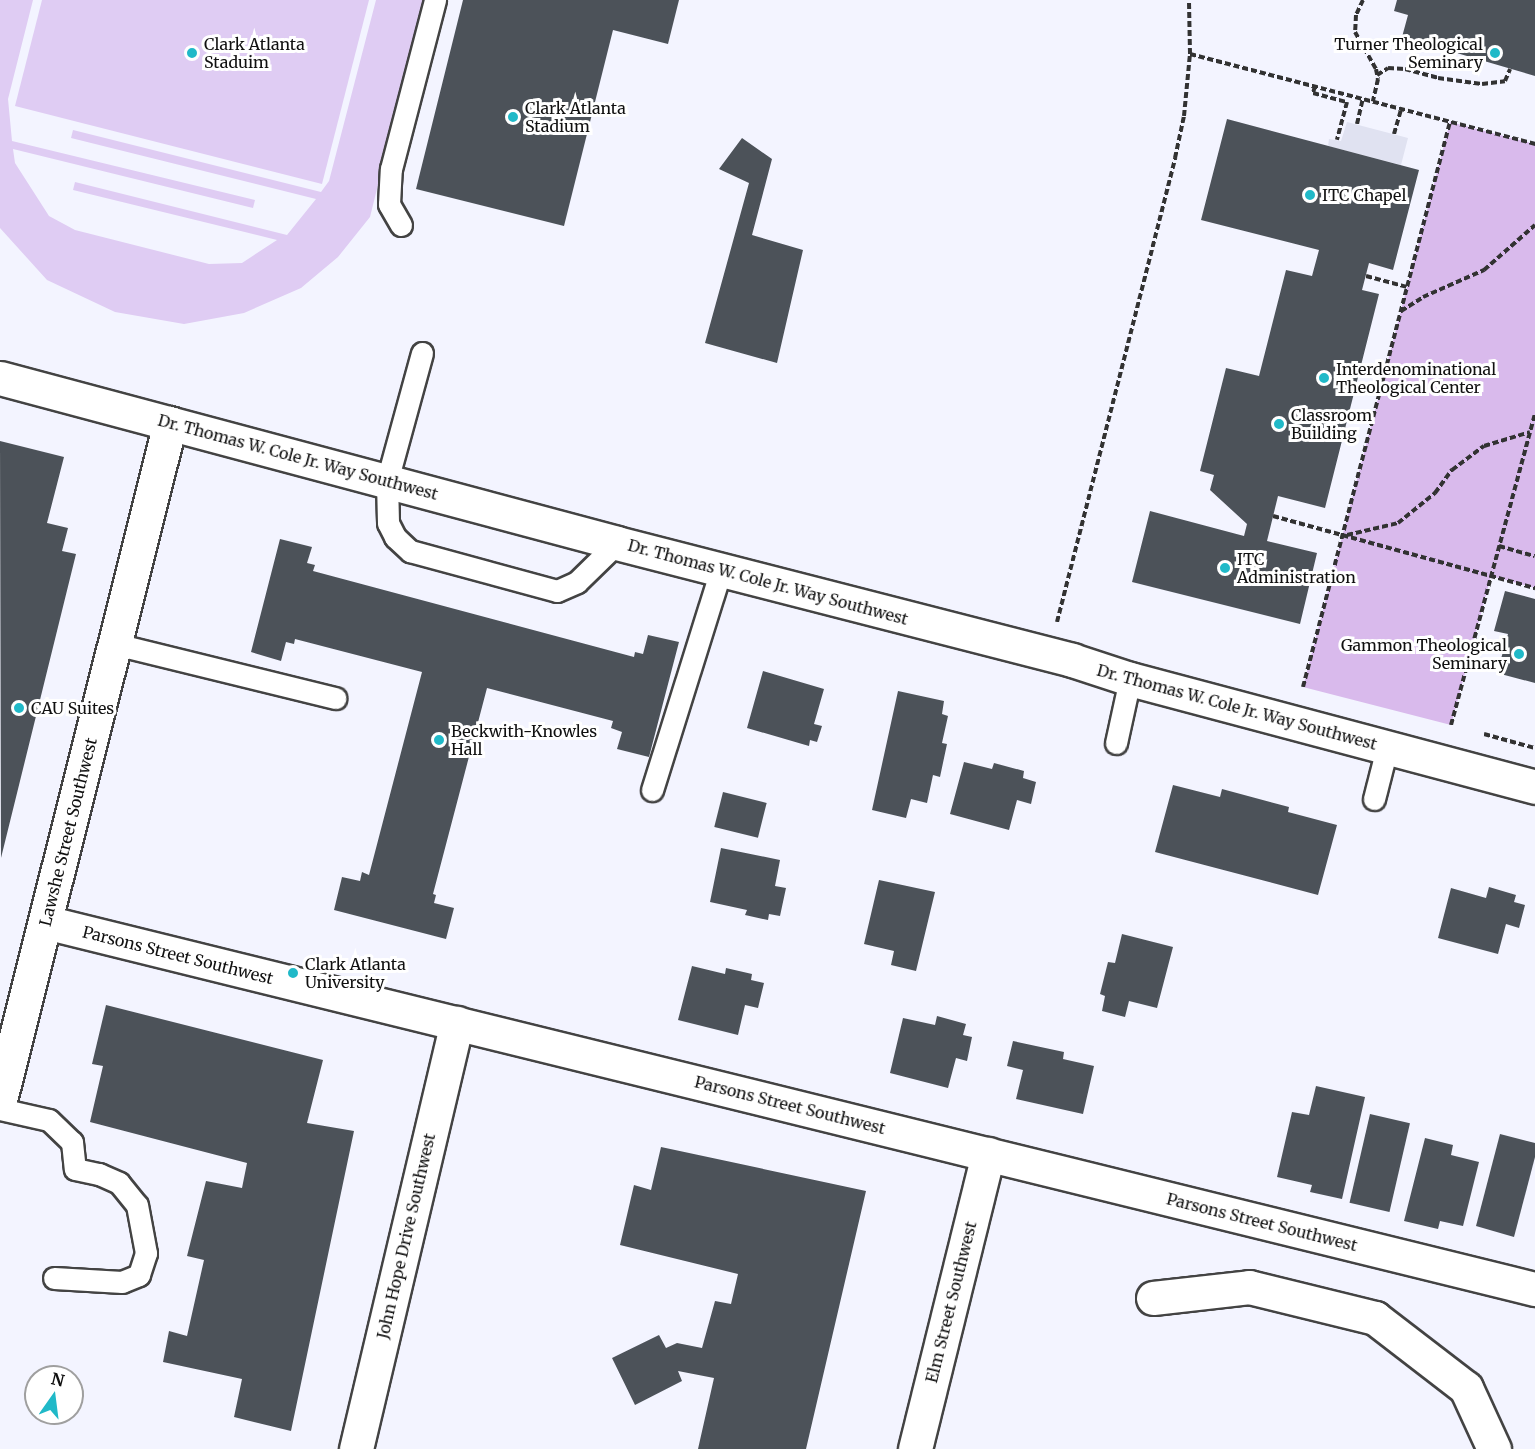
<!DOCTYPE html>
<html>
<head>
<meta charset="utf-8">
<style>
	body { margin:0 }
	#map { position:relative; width:1535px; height:1449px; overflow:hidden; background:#f3f4ff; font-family:Merriweather,serif }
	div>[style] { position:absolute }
	.green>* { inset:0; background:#d9baec }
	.pitch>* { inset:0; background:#dfccf3 }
	.plaza>* { inset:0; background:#e0e2f1 }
	.building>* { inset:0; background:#4c5259; transform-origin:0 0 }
	.path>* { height:4px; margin-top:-2px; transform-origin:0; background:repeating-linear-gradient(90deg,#323232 0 6px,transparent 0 9px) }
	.roads { filter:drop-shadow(2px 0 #434343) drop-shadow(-2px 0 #434343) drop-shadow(0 2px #434343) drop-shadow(0 -2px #434343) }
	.lane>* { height:21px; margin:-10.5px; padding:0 10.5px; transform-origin:10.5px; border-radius:10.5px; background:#fff }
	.street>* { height:33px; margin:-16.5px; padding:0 16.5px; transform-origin:16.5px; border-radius:16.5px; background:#fff }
	.dots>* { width:16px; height:16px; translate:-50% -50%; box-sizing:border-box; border:3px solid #fff; border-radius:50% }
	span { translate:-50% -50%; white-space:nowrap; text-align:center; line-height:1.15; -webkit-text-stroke:6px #fff; paint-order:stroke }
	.poi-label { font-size:16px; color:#101010 }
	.left { translate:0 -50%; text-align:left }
	.right { translate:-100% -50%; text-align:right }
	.street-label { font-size:16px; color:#101010 }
	.north { position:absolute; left:24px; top:1365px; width:60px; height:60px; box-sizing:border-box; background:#fff; border:2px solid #9f9f9f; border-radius:50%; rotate:14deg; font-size:16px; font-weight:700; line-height:24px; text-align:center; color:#101010 }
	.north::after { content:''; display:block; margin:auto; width:21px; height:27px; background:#20b9c8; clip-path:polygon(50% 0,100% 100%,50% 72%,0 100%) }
</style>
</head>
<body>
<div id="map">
	<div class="green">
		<div style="clip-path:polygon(1450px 122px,1535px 144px,1535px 588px,1491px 576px,1451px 725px,1303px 687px)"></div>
	</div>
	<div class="pitch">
		<div style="clip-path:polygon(0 0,33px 0,8px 99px,12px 141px,255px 200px,253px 208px,13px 149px,15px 163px,49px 216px,75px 230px,209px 264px,242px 263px,277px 240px,73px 190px,75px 182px,287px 235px,316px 199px,71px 138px,73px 130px,321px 192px,329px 181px,376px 0,424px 0,370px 217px,338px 257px,301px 288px,244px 313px,184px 324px,115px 312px,47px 280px,0 228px)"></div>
		<div style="clip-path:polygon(42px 0,369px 0,322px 184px,15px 106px)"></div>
	</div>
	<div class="plaza">
		<div style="clip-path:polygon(1347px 122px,1408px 138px,1401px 165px,1328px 146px,1329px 139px,1341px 141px)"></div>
	</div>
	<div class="building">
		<div style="clip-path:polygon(463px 0,679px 0,668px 44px,613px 30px,564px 226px,416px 189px)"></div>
		<div style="clip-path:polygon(1397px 0,1535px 0,1535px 76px,1402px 37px,1408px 15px,1394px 11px)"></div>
		<div style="clip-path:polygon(1227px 119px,1419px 170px,1393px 270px,1369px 263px,1362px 290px,1379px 294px,1325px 508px,1278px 496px,1267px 541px,1317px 553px,1300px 624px,1132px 582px,1150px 511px,1244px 536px,1247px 524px,1210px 490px,1214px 475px,1200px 471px,1226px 368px,1259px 376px,1286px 270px,1312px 276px,1319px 250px,1201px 220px)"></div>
		<div style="clip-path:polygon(742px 138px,772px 159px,752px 235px,803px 250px,777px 363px,705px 343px,749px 183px,719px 169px)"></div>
		<div style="clip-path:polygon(0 441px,64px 457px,47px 523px,68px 528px,62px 551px,76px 554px,1px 858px)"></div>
		<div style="clip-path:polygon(280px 539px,312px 547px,307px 563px,315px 565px,313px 571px,634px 657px,635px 652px,643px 654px,648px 635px,679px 642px,649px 757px,617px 749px,622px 732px,611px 728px,613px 721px,487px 688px,433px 894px,436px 895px,434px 903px,454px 908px,446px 939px,334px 910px,342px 877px,360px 881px,362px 872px,369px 875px,422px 672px,295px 639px,294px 644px,286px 642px,281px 661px,251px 652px)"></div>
		<div style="clip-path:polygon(1505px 591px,1535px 599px,1535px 683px,1497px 673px,1508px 634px,1494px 631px)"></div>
		<div style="clip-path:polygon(763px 671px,824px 689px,814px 724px,822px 726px,817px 742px,810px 740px,809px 746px,747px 728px)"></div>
		<div style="clip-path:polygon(898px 691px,944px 701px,942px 714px,948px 716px,942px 743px,947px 744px,940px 777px,933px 775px,927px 803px,911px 799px,906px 818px,872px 810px)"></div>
		<div style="clip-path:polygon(964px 762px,992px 769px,994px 763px,1024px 771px,1023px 778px,1036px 782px,1031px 804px,1017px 800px,1009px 830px,950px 814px)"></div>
		<div style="clip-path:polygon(1173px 785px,1220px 797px,1222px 789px,1289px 807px,1288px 812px,1337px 825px,1318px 895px,1155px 852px)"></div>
		<div style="left:723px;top:792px;width:45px;height:36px;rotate:14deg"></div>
		<div style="clip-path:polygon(721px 848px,780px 860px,775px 886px,786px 888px,780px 916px,769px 914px,768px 920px,745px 915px,747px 910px,710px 902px)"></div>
		<div style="clip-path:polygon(879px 880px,935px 892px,916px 971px,891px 965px,894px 951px,864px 944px)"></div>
		<div style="clip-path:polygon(1489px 887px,1516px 895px,1514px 902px,1525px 905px,1519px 928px,1506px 924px,1498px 954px,1438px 938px,1451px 888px,1486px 898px)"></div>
		<div style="clip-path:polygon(1122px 934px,1173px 947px,1157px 1008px,1129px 1001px,1125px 1017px,1102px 1011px,1105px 996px,1100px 994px,1108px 962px,1115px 963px)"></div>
		<div style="clip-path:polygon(692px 966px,725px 974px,726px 968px,752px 974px,751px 980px,764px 983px,758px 1008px,745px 1005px,738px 1035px,678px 1020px)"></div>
		<div style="clip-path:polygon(106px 1005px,323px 1060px,307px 1123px,354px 1131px,291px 1431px,234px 1417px,242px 1379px,163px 1362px,169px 1331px,187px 1336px,204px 1260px,187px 1256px,206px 1181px,242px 1188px,247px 1163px,90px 1122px,103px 1066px,92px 1064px)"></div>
		<div style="clip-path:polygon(937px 1016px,966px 1024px,963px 1035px,972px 1037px,967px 1061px,956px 1058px,948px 1088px,890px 1073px,903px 1018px,935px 1025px)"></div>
		<div style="clip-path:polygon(1013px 1041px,1064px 1052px,1063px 1059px,1094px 1066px,1083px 1114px,1016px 1099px,1023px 1070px,1007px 1066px)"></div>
		<div style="clip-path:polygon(1316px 1086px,1365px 1097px,1342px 1199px,1310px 1192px,1312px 1185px,1277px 1177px,1292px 1112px,1309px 1115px)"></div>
		<div style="left:1370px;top:1114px;width:41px;height:91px;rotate:13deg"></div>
		<div style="clip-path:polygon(1500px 1134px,1535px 1143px,1535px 1157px,1514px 1237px,1476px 1226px)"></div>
		<div style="clip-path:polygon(1425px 1138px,1453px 1145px,1451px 1155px,1479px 1162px,1463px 1226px,1440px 1221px,1438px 1229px,1404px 1221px)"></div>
		<div style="clip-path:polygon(661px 1147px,866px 1191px,806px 1449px,698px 1449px,714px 1378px,678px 1371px,682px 1381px,635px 1405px,612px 1358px,659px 1335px,666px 1348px,677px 1343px,702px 1348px,715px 1301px,731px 1304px,738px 1274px,620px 1245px,634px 1185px,651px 1190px)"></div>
	</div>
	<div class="path">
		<div style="left:1363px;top:0;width:17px;rotate:115deg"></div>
		<div style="left:1356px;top:15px;width:17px;rotate:93deg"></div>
		<div style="left:1355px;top:32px;width:43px;rotate:60.4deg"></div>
		<div style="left:1376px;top:69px;width:10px;rotate:79deg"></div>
		<div style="left:1378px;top:79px;width:23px;rotate:103deg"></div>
		<div style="left:1190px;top:54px;width:357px;rotate:14.6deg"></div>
		<div style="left:1377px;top:75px;width:13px;rotate:-32deg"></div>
		<div style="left:1388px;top:68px;width:17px;rotate:3deg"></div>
		<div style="left:1405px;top:69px;width:34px;rotate:15deg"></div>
		<div style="left:1438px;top:78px;width:44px;rotate:7.8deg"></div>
		<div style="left:1482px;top:84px;width:23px;rotate:-7deg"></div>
		<div style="left:1505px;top:81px;width:13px;rotate:-67deg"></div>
		<div style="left:1315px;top:86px;width:7px;rotate:106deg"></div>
		<div style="left:1313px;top:93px;width:35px;rotate:15deg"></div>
		<div style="left:1347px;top:102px;width:39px;rotate:105deg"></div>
		<div style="left:1357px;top:124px;width:26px;rotate:-77deg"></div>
		<div style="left:1394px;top:134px;width:26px;rotate:-74deg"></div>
		<div style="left:1366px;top:276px;width:42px;rotate:15deg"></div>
		<div style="left:1401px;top:311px;width:26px;rotate:-32deg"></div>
		<div style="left:1423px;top:297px;width:67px;rotate:-23.9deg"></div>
		<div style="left:1484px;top:270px;width:68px;rotate:-41.4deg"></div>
		<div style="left:1273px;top:516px;width:272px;rotate:15.4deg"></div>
		<div style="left:1347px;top:535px;width:52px;rotate:-13.2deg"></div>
		<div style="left:1398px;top:523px;width:48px;rotate:-39deg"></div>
		<div style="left:1435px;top:493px;width:29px;rotate:-54deg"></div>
		<div style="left:1452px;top:470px;width:40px;rotate:-37deg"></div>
		<div style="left:1484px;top:446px;width:48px;rotate:-16.9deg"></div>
		<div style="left:1499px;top:546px;width:37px;rotate:16deg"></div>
		<div style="left:1057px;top:622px;width:479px;rotate:-75.7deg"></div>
		<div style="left:1175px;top:158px;width:43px;rotate:-77.9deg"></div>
		<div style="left:1184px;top:116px;width:62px;rotate:-84.5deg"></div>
		<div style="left:1190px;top:54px;width:54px;rotate:-91.1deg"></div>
		<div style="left:1303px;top:687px;width:584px;rotate:-75.42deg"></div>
		<div style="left:1451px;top:725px;width:322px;rotate:-74.9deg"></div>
		<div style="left:1484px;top:734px;width:53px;rotate:15.4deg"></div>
	</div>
	<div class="roads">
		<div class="lane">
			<div style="left:401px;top:225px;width:24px;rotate:-120deg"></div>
			<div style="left:389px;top:204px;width:35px;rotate:-87deg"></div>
			<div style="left:391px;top:169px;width:175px;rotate:-75.4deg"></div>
			<div style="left:422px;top:353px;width:133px;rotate:105.3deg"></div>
			<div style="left:387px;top:481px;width:42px;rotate:88.6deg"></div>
			<div style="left:388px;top:523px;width:16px;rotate:63deg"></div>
			<div style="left:395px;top:537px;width:21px;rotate:43deg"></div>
			<div style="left:410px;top:551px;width:152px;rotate:15.2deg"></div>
			<div style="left:557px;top:591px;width:22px;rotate:-24deg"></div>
			<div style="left:577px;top:582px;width:56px;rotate:-44.3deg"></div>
			<div style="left:115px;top:644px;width:227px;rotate:13.8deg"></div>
			<div style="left:1116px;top:743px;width:66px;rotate:-77.7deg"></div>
			<div style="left:652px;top:790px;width:231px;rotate:-72.6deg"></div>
			<div style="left:1374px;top:799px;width:53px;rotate:-75.7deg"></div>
			<div style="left:0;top:1109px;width:50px;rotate:12.7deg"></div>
			<div style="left:49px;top:1120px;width:32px;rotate:44deg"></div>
			<div style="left:72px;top:1142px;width:27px;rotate:84deg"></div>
			<div style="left:75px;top:1169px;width:25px;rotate:12deg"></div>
			<div style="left:99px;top:1174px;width:22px;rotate:24deg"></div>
			<div style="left:119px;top:1183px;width:28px;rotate:51deg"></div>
			<div style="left:137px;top:1205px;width:49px;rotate:79.4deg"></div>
			<div style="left:146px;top:1253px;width:23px;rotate:108deg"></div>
			<div style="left:139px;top:1275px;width:18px;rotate:158deg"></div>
			<div style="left:122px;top:1282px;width:68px;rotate:-176.6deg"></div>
		</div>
		<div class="street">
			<div style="left:0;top:378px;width:639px;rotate:14.97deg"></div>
			<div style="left:617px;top:543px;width:470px;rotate:14.4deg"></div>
			<div style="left:1072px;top:660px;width:61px;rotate:18.1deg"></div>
			<div style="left:1130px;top:679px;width:419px;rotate:14.9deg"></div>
			<div style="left:45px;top:922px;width:1535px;rotate:13.84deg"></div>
			<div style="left:0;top:1100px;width:698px;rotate:-75.9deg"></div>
			<div style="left:1153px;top:1298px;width:97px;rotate:-6.5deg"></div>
			<div style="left:1249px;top:1287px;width:130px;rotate:13.8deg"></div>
			<div style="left:1375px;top:1318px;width:115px;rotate:37.6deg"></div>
			<div style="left:1466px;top:1388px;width:67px;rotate:65.3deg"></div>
			<div style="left:356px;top:1449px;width:438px;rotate:-76.7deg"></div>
			<div style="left:915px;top:1449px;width:304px;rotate:-76.1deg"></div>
		</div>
	</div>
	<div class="dots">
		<div style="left:192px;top:53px;background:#20b9c8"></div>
		<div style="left:1495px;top:53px;background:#20b9c8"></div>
		<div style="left:513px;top:117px;background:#20b9c8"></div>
		<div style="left:1310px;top:195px;background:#20b9c8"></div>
		<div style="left:1324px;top:378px;background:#20b9c8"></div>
		<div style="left:1279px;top:424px;background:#20b9c8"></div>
		<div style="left:1225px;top:568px;background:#20b9c8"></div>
		<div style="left:1519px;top:654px;background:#20b9c8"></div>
		<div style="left:19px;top:708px;background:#20b9c8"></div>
		<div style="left:439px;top:740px;background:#20b9c8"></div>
		<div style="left:293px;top:973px;background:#20b9c8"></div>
	</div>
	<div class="poi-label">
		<span class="left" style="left:204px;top:53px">Clark Atlanta<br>Staduim</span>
		<span class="right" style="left:1483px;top:53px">Turner Theological<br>Seminary</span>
		<span class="left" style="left:525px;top:117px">Clark Atlanta<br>Stadium</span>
		<span class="left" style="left:1322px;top:195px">ITC Chapel</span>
		<span class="left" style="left:1336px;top:378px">Interdenominational<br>Theological Center</span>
		<span class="left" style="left:1291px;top:424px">Classroom<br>Building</span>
		<span class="left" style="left:1237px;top:568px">ITC<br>Administration</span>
		<span class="right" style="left:1507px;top:654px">Gammon Theological<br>Seminary</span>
		<span class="left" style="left:31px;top:708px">CAU Suites</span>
		<span class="left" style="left:451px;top:740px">Beckwith-Knowles<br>Hall</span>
		<span class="left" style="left:305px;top:973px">Clark Atlanta<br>University</span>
	</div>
	<div class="street-label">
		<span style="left:298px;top:457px;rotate:15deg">Dr. Thomas W. Cole Jr. Way Southwest</span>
		<span style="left:768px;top:582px;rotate:15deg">Dr. Thomas W. Cole Jr. Way Southwest</span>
		<span style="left:1237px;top:707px;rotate:15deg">Dr. Thomas W. Cole Jr. Way Southwest</span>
		<span style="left:68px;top:832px;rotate:-76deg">Lawshe Street Southwest</span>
		<span style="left:178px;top:955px;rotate:14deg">Parsons Street Southwest</span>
		<span style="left:790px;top:1105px;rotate:14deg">Parsons Street Southwest</span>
		<span style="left:1262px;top:1222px;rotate:14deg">Parsons Street Southwest</span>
		<span style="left:406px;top:1236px;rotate:-77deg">John Hope Drive Southwest</span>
		<span style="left:951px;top:1302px;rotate:-76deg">Elm Street Southwest</span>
	</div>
	<div class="north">N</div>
</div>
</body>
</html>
